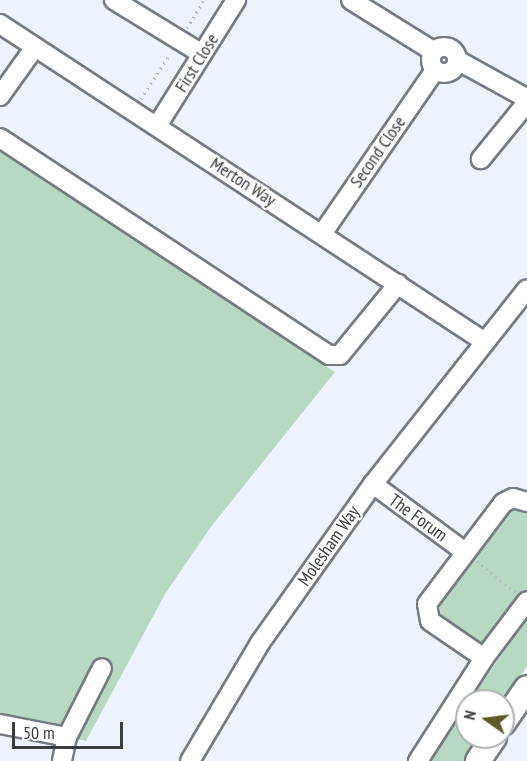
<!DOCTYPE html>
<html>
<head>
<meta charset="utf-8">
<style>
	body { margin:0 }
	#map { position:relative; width:527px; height:761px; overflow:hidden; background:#edf3fc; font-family:"PT Sans Narrow",sans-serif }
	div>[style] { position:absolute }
	.green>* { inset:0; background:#b7d9c2 }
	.path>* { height:3px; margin-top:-1.5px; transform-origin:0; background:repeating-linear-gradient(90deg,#b4b9c0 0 1.5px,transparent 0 6px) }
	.roads { filter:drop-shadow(2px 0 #767b83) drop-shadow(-2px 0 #767b83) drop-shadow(0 2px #767b83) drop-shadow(0 -2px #767b83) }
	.minor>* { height:18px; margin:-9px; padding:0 9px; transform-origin:9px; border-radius:9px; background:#fff }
	.minor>.ring { margin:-9px; padding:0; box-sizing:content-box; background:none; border:18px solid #fff; border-radius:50% }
	.major>* { height:24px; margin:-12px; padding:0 12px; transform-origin:12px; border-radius:12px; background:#fff }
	span { translate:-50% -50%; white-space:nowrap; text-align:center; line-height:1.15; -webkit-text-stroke:4.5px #fff; paint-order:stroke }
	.street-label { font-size:18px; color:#3a3d40 }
	.north { position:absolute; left:455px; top:689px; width:60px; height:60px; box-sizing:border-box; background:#fff; border:2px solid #b0b1b3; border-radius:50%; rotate:284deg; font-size:16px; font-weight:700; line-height:24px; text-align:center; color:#3a3d40 }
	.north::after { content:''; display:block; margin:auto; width:21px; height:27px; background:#5e5a26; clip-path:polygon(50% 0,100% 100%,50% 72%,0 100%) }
	.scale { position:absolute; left:12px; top:722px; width:111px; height:27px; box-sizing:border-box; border:3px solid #3a3d40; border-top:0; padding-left:8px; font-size:18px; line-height:21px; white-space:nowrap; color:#3a3d40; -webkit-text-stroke:4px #fff; paint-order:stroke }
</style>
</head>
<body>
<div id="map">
	<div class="green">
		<div style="clip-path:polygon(0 144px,335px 372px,210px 528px,165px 594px,86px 741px,0 719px)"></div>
		<div style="clip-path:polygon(520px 508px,527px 510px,527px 590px,485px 645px,478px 647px,441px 622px,439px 595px,506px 511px)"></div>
		<div style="clip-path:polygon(527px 619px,527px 666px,503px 702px,469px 701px)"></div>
		<div style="clip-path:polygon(467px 703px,467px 737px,483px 737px,467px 761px,431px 761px)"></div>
	</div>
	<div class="path">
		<div style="left:187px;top:28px;width:33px;rotate:-59deg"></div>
		<div style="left:141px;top:99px;width:54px;rotate:-57.2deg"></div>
		<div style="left:477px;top:561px;width:50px;rotate:39.4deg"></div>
		<div style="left:482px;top:691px;width:16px;rotate:38deg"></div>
	</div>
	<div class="roads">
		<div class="minor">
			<div style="left:114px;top:0;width:103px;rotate:31.5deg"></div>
			<div style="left:351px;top:0;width:97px;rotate:31.9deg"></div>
			<div style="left:0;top:24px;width:580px;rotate:33.25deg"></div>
			<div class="ring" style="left:431px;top:47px;width:8px;height:8px"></div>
			<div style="left:457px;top:60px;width:77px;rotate:28.9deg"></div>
			<div style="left:524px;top:97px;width:8px;rotate:83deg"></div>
			<div style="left:525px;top:105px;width:70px;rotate:129.2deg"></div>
			<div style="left:0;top:96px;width:60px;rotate:-54.5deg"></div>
			<div style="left:157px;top:126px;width:149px;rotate:-57.9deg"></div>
			<div style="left:0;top:138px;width:394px;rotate:33.4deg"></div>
			<div style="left:329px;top:355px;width:11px"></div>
			<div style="left:340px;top:355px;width:92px;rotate:-50.8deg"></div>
			<div style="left:322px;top:234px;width:199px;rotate:-55.4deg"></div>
			<div style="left:373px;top:484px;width:113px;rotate:36.4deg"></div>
			<div style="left:484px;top:658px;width:65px;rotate:-145.6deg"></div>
			<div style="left:430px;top:621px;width:17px;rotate:-100deg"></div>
			<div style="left:427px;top:604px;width:126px;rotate:-53deg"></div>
			<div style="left:503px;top:503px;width:11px;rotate:-27deg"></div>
			<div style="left:513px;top:498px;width:15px;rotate:16deg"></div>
			<div style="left:0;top:724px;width:68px;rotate:11deg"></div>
			<div style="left:67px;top:737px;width:25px;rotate:102deg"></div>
			<div style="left:67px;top:737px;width:77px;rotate:-63.1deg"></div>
			<div style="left:190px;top:761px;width:137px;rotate:-59.3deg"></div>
			<div style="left:260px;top:643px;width:195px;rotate:-54.6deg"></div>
			<div style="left:373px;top:484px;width:248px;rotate:-51.7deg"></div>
			<div style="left:418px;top:761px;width:122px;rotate:-57.3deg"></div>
			<div style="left:484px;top:658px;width:71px;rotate:-53deg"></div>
		</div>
		<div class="major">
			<div style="left:503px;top:723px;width:42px;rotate:-55.6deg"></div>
			<div style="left:478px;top:761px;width:29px;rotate:-56deg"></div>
		</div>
	</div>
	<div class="street-label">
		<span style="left:197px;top:63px;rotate:-58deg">First Close</span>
		<span style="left:378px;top:152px;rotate:-55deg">Second Close</span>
		<span style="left:243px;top:182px;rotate:33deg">Merton Way</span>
		<span style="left:418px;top:518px;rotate:36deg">The Forum</span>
		<span style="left:329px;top:546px;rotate:-55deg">Molesham Way</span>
	</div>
	<div class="north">N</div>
	<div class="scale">50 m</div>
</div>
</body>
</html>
